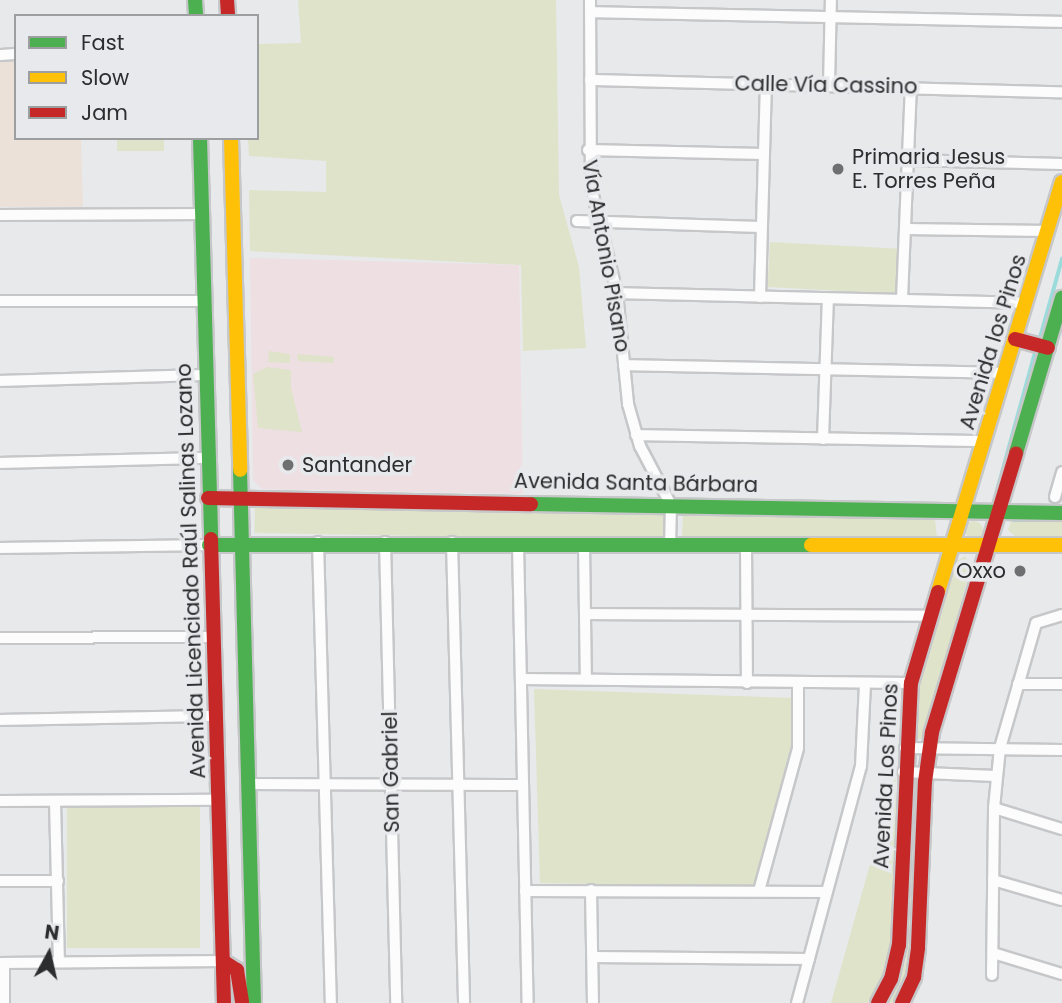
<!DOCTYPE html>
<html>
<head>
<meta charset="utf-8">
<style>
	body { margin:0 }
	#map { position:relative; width:1062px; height:1003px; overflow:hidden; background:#e8e9eb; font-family:Poppins,sans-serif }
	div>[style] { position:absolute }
	.commercial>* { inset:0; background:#eedfe2 }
	.medical>* { inset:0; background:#ebe1d9 }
	.green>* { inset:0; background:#dee3c9; transform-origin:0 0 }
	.round { border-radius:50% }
	.stream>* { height:3.5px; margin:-1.75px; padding:0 1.75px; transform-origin:1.75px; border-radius:1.75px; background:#9cdbdb }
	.roads { filter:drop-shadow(2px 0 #c6c7c9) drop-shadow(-2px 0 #c6c7c9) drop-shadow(0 2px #c6c7c9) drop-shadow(0 -2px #c6c7c9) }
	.street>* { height:10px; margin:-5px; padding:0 5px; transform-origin:5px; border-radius:5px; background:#fcfcfc }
	.fast>* { height:14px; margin:-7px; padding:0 7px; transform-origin:7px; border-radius:7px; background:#4caf50 }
	.slow>* { height:14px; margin:-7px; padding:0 7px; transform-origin:7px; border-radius:7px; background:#ffc107 }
	.jam>* { height:14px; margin:-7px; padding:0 7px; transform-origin:7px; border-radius:7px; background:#c62828 }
	.dots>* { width:19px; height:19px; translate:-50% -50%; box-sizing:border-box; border:4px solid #e7e9ec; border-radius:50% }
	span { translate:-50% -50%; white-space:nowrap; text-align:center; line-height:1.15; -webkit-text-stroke:7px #e7e9ec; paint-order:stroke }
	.street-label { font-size:21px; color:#2c2d2e }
	.poi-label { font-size:21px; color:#2c2d2e }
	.left { translate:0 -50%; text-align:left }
	.right { translate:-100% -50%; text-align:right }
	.legend { position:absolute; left:14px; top:14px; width:245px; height:126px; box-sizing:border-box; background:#e7e9ec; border:2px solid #9c9ea0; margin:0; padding:9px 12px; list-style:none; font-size:21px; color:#2c2d2e }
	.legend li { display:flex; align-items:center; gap:14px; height:35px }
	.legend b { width:35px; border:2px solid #9c9ea0 }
	.north { position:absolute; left:14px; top:919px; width:70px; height:70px; -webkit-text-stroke:5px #e7e9ec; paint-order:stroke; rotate:8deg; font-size:19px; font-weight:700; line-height:28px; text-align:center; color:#2c2d2e }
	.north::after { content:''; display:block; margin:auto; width:24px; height:32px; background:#2c2d2e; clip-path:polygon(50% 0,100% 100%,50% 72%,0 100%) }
</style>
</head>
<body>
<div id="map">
	<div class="commercial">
		<div style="clip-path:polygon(250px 258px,519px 265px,523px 494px,262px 489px,253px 480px)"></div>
	</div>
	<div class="medical">
		<div style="clip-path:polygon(0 60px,16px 60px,16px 138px,81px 138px,83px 207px,0 207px)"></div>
	</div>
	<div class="green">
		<div style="clip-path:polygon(298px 0,556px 0,559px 195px,579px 267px,586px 348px,523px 351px,521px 265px,250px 251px,249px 190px,326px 192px,326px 161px,249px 156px,248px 138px,257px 138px,257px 44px,301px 43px)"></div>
		<div style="left:117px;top:138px;width:47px;height:13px"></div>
		<div style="left:770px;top:242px;width:130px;height:45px;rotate:3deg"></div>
		<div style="clip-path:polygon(269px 351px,290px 354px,290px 363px,268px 362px)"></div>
		<div style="clip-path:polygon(297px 354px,334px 357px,333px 363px,298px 361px)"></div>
		<div style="clip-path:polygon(267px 367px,291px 370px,291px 388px,302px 432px,258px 428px,253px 374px)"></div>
		<div style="left:255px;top:503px;width:410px;height:30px;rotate:1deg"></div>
		<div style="clip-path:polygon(683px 514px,935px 519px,937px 538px,682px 536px)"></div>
		<div style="clip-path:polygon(1062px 518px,1062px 537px,1016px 537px,1008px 530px,1012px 519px)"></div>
		<div class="round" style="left:965px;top:521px;width:18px;height:18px"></div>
		<div style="clip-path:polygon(965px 556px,971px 566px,924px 738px,916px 740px,920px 672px,957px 561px)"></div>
		<div style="clip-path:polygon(534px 689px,794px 698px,793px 759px,755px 886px,540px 883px)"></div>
		<div style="clip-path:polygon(896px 772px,895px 926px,889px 966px,868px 1003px,831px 1003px)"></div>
		<div style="clip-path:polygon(911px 777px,918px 778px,913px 965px,896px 1003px,887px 1003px,906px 961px)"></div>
		<div style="left:67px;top:807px;width:133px;height:141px"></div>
	</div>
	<div class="stream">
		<div style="left:1040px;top:338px;width:82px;rotate:-74.4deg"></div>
		<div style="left:995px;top:498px;width:150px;rotate:-74.6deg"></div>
		<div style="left:1014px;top:520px;width:48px"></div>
	</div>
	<div class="roads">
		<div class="street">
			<div style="left:590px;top:0;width:187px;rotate:89.7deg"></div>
			<div style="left:591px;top:187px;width:109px;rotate:76.2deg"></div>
			<div style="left:617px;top:293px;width:112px;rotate:84.3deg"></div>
			<div style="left:628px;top:404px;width:44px;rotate:74.1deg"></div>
			<div style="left:640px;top:446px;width:67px;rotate:62.3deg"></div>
			<div style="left:671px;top:505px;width:40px;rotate:91.4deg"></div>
			<div style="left:590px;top:12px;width:472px;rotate:1.2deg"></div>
			<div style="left:0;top:55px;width:16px;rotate:-4deg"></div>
			<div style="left:590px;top:80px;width:472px;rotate:1.5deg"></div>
			<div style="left:829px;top:85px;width:85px;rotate:-88.7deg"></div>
			<div style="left:588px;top:150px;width:175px;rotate:1.3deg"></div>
			<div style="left:909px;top:160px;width:153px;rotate:1.5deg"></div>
			<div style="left:0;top:215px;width:202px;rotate:-0.3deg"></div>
			<div style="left:577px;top:221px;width:183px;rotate:1.9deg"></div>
			<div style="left:905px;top:229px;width:143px;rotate:0.8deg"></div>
			<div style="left:617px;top:293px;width:409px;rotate:1.4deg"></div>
			<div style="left:760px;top:297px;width:214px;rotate:-88.4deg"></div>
			<div style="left:902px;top:299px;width:212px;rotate:-87.6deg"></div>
			<div style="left:0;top:301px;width:205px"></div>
			<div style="left:624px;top:365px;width:381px;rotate:1.2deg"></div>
			<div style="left:0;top:381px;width:206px;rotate:-1.7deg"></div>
			<div style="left:636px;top:435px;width:349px;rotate:1deg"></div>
			<div style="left:823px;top:439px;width:140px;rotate:-88deg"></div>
			<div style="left:0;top:463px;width:207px;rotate:-1.4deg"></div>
			<div style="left:1055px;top:497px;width:26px;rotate:-74deg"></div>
			<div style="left:318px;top:542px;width:461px;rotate:88.4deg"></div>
			<div style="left:385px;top:542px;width:461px;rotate:88.6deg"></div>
			<div style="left:452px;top:542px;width:461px;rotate:88.5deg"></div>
			<div style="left:518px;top:543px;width:460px;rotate:88.8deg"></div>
			<div style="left:584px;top:544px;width:135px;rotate:89.2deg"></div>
			<div style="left:746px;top:547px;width:136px;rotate:89.6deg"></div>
			<div style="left:0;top:548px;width:209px;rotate:-0.8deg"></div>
			<div style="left:586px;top:614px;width:344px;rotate:0.3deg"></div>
			<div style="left:0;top:638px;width:213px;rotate:-0.3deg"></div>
			<div style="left:521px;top:679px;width:390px;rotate:0.6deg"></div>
			<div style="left:1018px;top:684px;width:44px"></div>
			<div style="left:0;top:720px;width:216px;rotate:-1.1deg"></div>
			<div style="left:905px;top:748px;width:157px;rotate:0.7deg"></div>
			<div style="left:903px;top:772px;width:92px;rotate:2.5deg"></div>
			<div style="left:247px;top:784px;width:276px;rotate:0.2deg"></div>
			<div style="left:0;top:801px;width:218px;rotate:-0.3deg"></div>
			<div style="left:55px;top:801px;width:160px;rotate:88.6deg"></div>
			<div style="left:994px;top:808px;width:71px;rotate:17.2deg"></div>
			<div style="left:993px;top:880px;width:72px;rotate:16.2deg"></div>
			<div style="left:0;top:881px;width:58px"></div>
			<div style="left:591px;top:890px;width:113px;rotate:89deg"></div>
			<div style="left:525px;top:891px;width:301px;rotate:0.2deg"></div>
			<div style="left:759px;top:891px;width:148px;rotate:-74.7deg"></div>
			<div style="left:798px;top:748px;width:65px;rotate:-90deg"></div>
			<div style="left:993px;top:953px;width:72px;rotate:16.9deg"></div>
			<div style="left:593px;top:957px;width:216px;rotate:0.5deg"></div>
			<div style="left:0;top:963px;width:223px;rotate:-0.5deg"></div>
			<div style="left:4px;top:963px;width:40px;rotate:90deg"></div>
			<div style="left:992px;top:975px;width:167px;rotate:-89.3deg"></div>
			<div style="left:994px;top:808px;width:60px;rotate:-84.3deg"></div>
			<div style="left:1000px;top:748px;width:130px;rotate:-73.9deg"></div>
			<div style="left:1036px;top:623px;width:27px;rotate:-17deg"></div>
			<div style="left:797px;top:1003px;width:245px;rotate:-74.9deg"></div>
			<div style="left:861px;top:766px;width:82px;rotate:-87.2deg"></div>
		</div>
		<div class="fast">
			<div style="left:195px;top:0;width:16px;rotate:86deg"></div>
			<div style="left:200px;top:138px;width:401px;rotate:88.4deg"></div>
			<div style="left:1016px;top:453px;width:162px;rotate:-73.5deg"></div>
			<div style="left:240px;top:470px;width:533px;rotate:88.5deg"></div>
			<div style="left:531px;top:504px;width:531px;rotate:0.97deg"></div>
			<div style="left:209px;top:545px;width:602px"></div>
		</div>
		<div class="slow">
			<div style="left:231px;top:138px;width:332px;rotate:88.4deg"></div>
			<div style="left:811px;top:545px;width:251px"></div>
			<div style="left:938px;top:592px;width:428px;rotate:-73.2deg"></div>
		</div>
		<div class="jam">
			<div style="left:227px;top:0;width:16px;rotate:86deg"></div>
			<div style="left:1015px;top:339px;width:34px;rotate:15deg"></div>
			<div style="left:208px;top:498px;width:323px;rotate:1.1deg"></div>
			<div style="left:211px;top:539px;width:464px;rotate:88.4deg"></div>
			<div style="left:223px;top:961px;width:17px;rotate:33deg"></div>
			<div style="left:237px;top:970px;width:33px;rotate:81deg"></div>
			<div style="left:878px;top:1003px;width:27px;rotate:-62deg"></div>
			<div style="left:891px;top:979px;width:35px;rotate:-77deg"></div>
			<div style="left:899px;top:945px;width:262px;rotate:-87.4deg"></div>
			<div style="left:911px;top:683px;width:95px;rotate:-73.5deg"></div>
			<div style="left:902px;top:1003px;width:29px;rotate:-65deg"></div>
			<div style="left:914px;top:977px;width:30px;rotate:-82deg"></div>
			<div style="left:918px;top:947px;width:165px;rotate:-87.6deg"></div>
			<div style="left:925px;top:782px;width:50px;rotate:-82deg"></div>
			<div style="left:932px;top:732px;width:291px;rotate:-73.2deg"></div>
		</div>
	</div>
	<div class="dots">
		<div style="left:838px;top:169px;background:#6e6f70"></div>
		<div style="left:288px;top:465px;background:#6e6f70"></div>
		<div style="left:1020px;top:571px;background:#6e6f70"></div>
	</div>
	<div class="street-label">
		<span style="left:826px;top:85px;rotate:1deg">Calle Vía Cassino</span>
		<span style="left:606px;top:256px;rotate:80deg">Vía Antonio Pisano</span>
		<span style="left:993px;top:342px;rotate:-73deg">Avenida los Pinos</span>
		<span style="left:636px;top:483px;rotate:1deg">Avenida Santa Bárbara</span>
		<span style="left:191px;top:571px;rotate:-92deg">Avenida Licenciado Raúl Salinas Lozano</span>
		<span style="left:391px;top:772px;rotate:-91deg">San Gabriel</span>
		<span style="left:886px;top:776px;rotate:-87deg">Avenida Los Pinos</span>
	</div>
	<div class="poi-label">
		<span class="left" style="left:852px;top:169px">Primaria Jesus<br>E. Torres Peña</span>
		<span class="left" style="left:302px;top:465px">Santander</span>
		<span class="right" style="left:1006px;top:571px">Oxxo</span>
	</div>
	<ul class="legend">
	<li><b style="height:9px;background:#4caf50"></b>Fast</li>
	<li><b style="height:9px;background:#ffc107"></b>Slow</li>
	<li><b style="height:9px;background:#c62828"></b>Jam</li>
	</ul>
	<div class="north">N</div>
</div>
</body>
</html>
